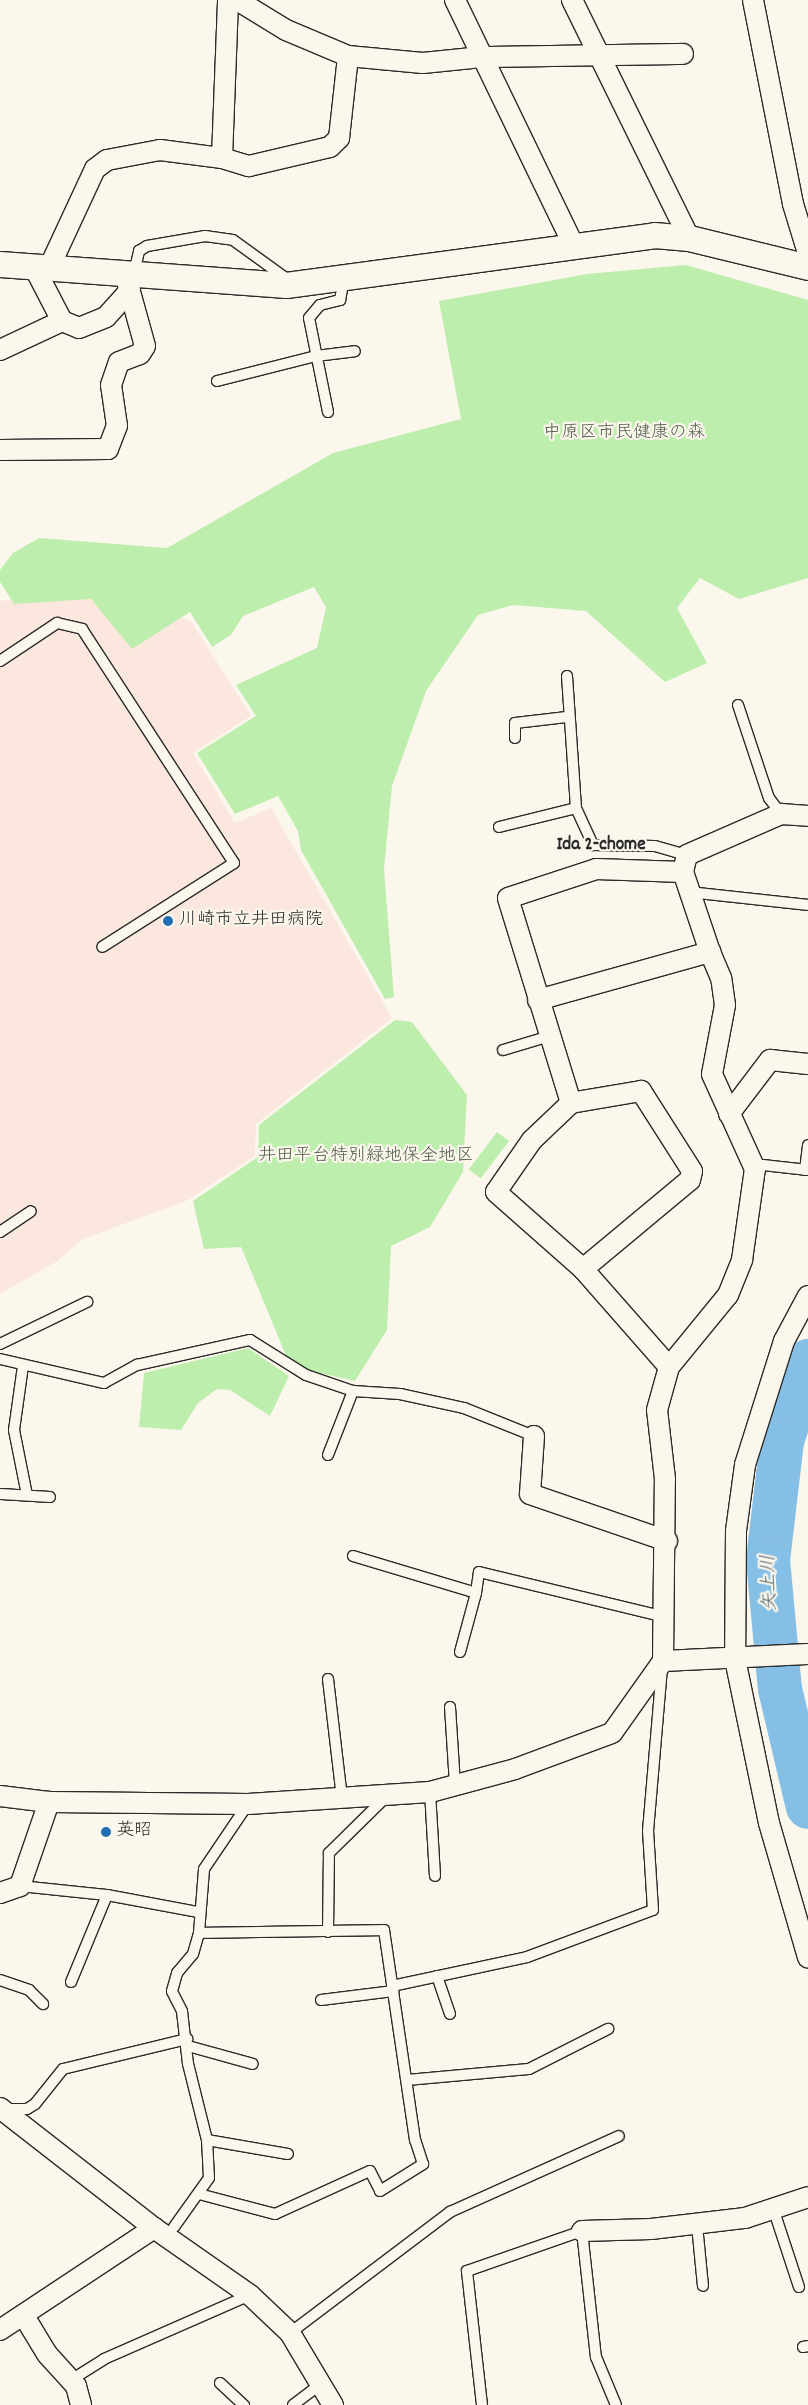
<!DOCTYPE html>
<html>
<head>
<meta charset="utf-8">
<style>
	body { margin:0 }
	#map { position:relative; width:808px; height:2405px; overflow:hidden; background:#fbf7ec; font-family:Dekko,"Klee One",sans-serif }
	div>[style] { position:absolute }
	.built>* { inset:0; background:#fce7de }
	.green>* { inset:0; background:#beeead; transform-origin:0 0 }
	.river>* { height:44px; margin:-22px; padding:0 22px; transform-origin:22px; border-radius:22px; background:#86bfe5 }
	.roads { filter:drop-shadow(1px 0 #2b2b2b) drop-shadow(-1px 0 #2b2b2b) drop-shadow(0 1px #2b2b2b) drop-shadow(0 -1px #2b2b2b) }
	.service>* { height:10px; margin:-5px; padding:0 5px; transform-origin:5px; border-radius:5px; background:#fbf7ec }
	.minor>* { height:20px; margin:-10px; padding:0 10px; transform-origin:10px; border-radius:10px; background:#fbf7ec }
	.tertiary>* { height:25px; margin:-12.5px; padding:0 12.5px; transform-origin:12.5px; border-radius:12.5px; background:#fbf7ec }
	.dots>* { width:14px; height:14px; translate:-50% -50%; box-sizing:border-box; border:2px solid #fbf7ec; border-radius:50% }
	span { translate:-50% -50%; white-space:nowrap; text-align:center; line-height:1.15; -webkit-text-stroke:4.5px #fbf7ec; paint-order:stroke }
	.park-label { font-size:18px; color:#505c4c }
	.poi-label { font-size:18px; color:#2b2b2b }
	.left { translate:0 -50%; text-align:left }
	.neighbourhood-label { font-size:19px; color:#2b2b2b; font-weight:700 }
	.water-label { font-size:19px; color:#465763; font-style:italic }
</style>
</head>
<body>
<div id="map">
	<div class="built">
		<div style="clip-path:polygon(91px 589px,191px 621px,251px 716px,193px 753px,235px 823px,271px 808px,392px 1018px,256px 1124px,255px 1156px,186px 1201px,83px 1239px,56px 1262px,0 1294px,0 601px)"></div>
	</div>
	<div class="green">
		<div style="clip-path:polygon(686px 265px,808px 300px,808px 578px,739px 599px,700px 578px,677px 608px,707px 663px,665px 682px,586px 611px,513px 605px,478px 615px,426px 691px,392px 786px,384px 869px,394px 997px,385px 999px,301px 850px,298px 831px,278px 796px,235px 814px,197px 753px,256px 716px,236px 685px,317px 648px,326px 607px,314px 587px,243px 616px,231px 635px,212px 647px,190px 612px,132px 649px,91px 599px,14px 604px,0 582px,0 570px,13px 553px,39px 538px,167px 548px,333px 453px,461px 419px,439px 301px,587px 274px)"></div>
		<div style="clip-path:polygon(395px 1020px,412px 1022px,467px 1095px,463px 1172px,430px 1227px,391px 1246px,387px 1330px,355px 1381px,307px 1370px,287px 1358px,241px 1247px,204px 1249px,193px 1201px,258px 1157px,259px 1125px)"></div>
		<div style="left:497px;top:1132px;width:15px;height:47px;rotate:37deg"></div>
		<div style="clip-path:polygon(248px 1348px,289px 1376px,270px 1416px,230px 1390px,217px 1389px,198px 1403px,181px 1430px,139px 1427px,144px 1373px)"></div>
	</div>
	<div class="river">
		<div style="left:808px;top:1361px;width:84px;rotate:108deg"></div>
		<div style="left:782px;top:1441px;width:120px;rotate:96.7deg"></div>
		<div style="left:768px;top:1560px;width:130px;rotate:84.7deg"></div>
		<div style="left:780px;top:1689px;width:121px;rotate:76.7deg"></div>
	</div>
	<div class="roads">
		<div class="service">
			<div style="left:134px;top:273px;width:23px;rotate:-77deg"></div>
			<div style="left:139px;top:251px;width:9px;rotate:-32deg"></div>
			<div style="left:147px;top:246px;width:59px;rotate:-9.8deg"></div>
			<div style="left:205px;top:236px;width:28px;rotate:8deg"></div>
			<div style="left:233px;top:240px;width:67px;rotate:35.8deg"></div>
			<div style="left:217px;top:381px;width:102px;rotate:-14.2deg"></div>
			<div style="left:316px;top:356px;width:39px;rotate:-7deg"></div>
			<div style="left:328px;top:412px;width:96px;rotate:-101.4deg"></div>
			<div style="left:309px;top:318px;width:17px;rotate:-50deg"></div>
			<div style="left:320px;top:305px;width:21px;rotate:-14deg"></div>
			<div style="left:340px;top:300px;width:21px;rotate:-79deg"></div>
			<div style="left:0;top:661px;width:69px;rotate:-33.7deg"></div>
			<div style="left:57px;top:623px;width:26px;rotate:13deg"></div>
			<div style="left:82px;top:629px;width:279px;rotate:57deg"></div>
			<div style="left:234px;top:863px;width:156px;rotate:147.5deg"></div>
			<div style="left:567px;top:676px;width:132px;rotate:86.1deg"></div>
			<div style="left:576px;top:808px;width:41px;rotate:65.3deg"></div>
			<div style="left:593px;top:845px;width:62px;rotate:0.9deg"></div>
			<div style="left:655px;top:846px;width:33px;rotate:16deg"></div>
			<div style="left:738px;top:705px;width:98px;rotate:71.6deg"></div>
			<div style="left:769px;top:798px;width:20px;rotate:53deg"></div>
			<div style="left:515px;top:738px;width:15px;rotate:-90deg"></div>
			<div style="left:515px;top:723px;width:52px;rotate:-6.6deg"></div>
			<div style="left:499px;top:827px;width:79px;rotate:-13.9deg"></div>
			<div style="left:689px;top:892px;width:120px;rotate:6.2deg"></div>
			<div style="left:503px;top:1050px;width:49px;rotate:-16.6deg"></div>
			<div style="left:755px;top:1169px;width:9px;rotate:-27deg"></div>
			<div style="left:763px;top:1165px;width:45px;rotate:6.3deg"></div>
			<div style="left:805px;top:1170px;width:25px;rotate:-83deg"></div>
			<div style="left:0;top:1232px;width:37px;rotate:-34deg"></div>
			<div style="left:0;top:1344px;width:97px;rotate:-25.8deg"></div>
			<div style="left:0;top:1359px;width:107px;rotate:13deg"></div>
			<div style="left:104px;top:1383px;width:38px;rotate:-29deg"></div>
			<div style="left:137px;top:1365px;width:116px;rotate:-12.5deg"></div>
			<div style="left:250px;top:1340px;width:66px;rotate:32deg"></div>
			<div style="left:306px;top:1375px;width:50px;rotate:18.8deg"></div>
			<div style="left:353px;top:1391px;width:47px;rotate:3.7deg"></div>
			<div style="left:400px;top:1394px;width:66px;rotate:12.3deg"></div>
			<div style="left:464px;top:1408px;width:75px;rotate:21.8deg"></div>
			<div style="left:23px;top:1366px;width:65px;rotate:98deg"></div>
			<div style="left:14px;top:1430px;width:66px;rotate:78.7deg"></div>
			<div style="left:328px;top:1455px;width:69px;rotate:-68.7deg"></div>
			<div style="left:1px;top:1494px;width:49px;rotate:3.5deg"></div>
			<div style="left:353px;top:1556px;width:128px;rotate:16.7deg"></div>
			<div style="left:476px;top:1593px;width:21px;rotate:-82deg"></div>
			<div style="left:479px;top:1572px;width:191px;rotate:13.6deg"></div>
			<div style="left:460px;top:1652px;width:61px;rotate:-74.8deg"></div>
			<div style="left:328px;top:1679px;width:120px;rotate:83.3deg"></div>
			<div style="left:450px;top:1707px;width:78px;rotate:86.3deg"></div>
			<div style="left:430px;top:1792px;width:84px;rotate:86.6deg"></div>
			<div style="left:20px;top:1886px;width:87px;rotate:5.9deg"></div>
			<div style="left:107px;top:1895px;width:93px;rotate:10.6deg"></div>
			<div style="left:328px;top:1932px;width:79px;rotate:-89.3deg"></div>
			<div style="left:329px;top:1853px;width:80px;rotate:-44.5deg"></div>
			<div style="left:437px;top:1976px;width:40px;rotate:71.1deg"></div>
			<div style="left:0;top:1980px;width:31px;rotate:19deg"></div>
			<div style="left:29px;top:1990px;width:20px;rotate:45deg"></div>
			<div style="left:71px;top:1982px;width:94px;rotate:-67.5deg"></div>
			<div style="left:392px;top:1986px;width:138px;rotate:-12.1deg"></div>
			<div style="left:527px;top:1957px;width:134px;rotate:-20.5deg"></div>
			<div style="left:653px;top:1910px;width:79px;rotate:-93.6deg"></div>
			<div style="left:648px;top:1831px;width:165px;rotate:-85.1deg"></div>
			<div style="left:321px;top:2000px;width:73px;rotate:-7.1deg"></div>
			<div style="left:188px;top:2046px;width:67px;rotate:15.5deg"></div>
			<div style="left:407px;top:2080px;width:122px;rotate:-5.2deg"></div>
			<div style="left:529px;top:2069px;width:89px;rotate:-26.9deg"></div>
			<div style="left:5px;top:2109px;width:22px"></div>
			<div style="left:27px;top:2109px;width:9px;rotate:-32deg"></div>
			<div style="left:35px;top:2104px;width:45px;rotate:-51.3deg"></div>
			<div style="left:63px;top:2069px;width:128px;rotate:-13.6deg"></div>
			<div style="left:207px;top:2140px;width:82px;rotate:9.8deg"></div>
			<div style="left:199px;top:2194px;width:79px;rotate:14.7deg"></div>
			<div style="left:275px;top:2214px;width:104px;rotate:-24.4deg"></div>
			<div style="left:370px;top:2171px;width:22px;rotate:63deg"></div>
			<div style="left:380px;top:2191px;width:51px;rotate:-32.1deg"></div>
			<div style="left:423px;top:2164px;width:25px;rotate:-108deg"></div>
			<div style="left:415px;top:2140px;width:212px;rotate:-98.4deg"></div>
			<div style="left:384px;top:1930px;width:185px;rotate:179.1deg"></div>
			<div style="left:199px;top:1933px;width:64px;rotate:-85.5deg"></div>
			<div style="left:204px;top:1869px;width:78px;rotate:-55.9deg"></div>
			<div style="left:774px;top:2211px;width:80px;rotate:71.8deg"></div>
			<div style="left:697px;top:2225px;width:61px;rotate:84.4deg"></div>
			<div style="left:174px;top:2227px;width:60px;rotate:-54.5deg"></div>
			<div style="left:209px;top:2178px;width:38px;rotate:-93deg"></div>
			<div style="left:207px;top:2140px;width:78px;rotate:-104deg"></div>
			<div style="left:188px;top:2064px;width:53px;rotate:-96.5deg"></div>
			<div style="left:182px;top:2011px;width:22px;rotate:-117deg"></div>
			<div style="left:172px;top:1991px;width:19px;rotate:-74deg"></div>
			<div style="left:177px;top:1973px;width:25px;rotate:-50deg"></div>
			<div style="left:193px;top:1954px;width:22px;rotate:-74deg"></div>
			<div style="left:290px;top:2333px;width:201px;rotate:-37.1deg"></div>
			<div style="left:450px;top:2212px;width:185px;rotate:-24.2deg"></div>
			<div style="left:803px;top:2347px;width:5px;rotate:-11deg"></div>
			<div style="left:71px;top:2380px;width:39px;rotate:-32deg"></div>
			<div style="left:104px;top:2359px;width:159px;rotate:-23.7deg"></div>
			<div style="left:220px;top:2383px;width:33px;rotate:43deg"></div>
			<div style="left:293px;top:2405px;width:36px;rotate:-37deg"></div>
			<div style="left:482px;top:2405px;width:135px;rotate:-96.4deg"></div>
			<div style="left:467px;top:2271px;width:122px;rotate:-19.2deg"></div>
			<div style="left:582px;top:2231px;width:127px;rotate:83.7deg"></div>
			<div style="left:596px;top:2357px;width:52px;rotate:67.4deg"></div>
		</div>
		<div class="minor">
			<div style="left:237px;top:0;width:57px;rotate:31.5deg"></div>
			<div style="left:286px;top:30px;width:67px;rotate:22.8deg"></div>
			<div style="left:348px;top:56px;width:75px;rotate:5.3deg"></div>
			<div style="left:423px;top:63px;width:59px;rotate:-5.8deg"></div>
			<div style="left:482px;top:57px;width:201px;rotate:-0.9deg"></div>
			<div style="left:455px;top:0;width:271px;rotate:64.2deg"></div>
			<div style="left:572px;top:0;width:265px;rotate:63.8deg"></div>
			<div style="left:753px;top:0;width:208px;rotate:78.9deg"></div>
			<div style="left:793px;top:204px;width:51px;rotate:73deg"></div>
			<div style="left:222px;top:158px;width:158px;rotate:-87.8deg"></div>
			<div style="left:34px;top:267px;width:61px;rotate:62.6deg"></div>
			<div style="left:62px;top:321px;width:18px;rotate:22deg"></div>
			<div style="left:79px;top:328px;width:29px;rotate:-22deg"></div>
			<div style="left:106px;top:317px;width:36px;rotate:-48deg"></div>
			<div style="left:49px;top:268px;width:109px;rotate:-65.1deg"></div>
			<div style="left:95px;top:169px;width:15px;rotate:-37deg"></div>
			<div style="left:107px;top:160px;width:54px;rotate:-10.7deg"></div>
			<div style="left:160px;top:150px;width:63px;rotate:7.4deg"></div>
			<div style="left:222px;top:158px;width:28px;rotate:17deg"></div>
			<div style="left:249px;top:166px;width:83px;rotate:-13.2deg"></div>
			<div style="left:330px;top:147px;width:13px;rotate:-45deg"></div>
			<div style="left:339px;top:138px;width:82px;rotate:-83.7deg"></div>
			<div style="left:0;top:350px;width:68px;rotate:-25.1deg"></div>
			<div style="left:0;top:450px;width:108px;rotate:-0.5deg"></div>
			<div style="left:108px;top:449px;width:25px;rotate:-69deg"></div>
			<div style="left:117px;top:426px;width:41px;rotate:-98.3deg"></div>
			<div style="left:111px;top:385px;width:24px;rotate:-71deg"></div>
			<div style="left:119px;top:362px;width:22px;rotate:-21deg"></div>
			<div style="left:140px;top:354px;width:9px;rotate:-58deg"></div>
			<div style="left:145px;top:346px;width:75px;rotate:-105.5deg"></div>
			<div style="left:538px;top:1000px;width:179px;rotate:-15.6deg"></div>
			<div style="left:710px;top:952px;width:84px;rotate:-108.6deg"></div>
			<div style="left:571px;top:1103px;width:214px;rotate:-107.1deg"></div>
			<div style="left:508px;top:898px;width:93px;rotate:-18.2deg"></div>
			<div style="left:596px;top:869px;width:87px;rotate:2deg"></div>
			<div style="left:683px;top:872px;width:17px;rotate:-77deg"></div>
			<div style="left:687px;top:855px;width:103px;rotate:-23.6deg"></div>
			<div style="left:781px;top:814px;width:27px;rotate:4deg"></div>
			<div style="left:729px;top:1114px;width:68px;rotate:-52.8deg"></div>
			<div style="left:770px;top:1060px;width:38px;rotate:6deg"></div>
			<div style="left:583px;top:1269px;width:139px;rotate:-39.8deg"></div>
			<div style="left:690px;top:1180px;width:9px;rotate:-77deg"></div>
			<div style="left:692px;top:1171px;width:95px;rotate:-122.5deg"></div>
			<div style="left:641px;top:1091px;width:71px;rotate:170.3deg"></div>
			<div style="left:571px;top:1103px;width:54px;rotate:136.5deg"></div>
			<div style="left:532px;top:1140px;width:63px;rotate:124.7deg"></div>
			<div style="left:496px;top:1192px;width:116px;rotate:41.5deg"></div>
			<div style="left:583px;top:1269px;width:130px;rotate:48.7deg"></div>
			<div style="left:808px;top:1296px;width:51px;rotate:118.1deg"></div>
			<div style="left:784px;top:1341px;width:130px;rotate:107.5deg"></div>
			<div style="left:745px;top:1465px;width:67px;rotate:97.8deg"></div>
			<div style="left:736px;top:1531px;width:128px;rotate:90.4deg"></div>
			<div style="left:735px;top:1659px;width:167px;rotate:78.3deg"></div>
			<div style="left:769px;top:1823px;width:140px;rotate:73.8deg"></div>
			<div style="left:534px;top:1436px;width:58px;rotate:93.9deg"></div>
			<div style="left:530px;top:1494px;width:145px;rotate:18.9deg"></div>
			<div style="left:663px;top:1661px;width:145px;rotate:-2.8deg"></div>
			<div style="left:0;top:1796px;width:49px;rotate:7deg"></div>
			<div style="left:49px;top:1802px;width:199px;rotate:0.6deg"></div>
			<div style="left:248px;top:1804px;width:182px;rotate:-3.8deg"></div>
			<div style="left:430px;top:1792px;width:88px;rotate:-15.1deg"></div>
			<div style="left:515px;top:1769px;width:103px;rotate:-20.4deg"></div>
			<div style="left:612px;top:1733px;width:88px;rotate:-54.7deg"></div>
			<div style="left:663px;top:1661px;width:182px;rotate:-89.4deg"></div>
			<div style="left:665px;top:1479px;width:69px;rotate:-96.6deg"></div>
			<div style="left:657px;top:1410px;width:45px;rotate:-74.4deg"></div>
			<div style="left:669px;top:1367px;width:93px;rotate:-50.7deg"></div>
			<div style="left:728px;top:1295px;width:38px;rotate:-68deg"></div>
			<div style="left:742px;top:1260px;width:92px;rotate:-81.9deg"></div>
			<div style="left:755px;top:1169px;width:104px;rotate:-114.4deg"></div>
			<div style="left:712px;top:1074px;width:70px;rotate:-79.3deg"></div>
			<div style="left:725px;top:1005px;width:27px;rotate:-98deg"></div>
			<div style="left:721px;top:978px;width:28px;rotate:-113deg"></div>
			<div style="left:0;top:1893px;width:21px;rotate:-19deg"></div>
			<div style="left:20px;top:1886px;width:89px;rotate:-71deg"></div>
			<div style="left:0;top:2108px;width:195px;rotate:37.9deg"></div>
			<div style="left:154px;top:2228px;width:117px;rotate:34.9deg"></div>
			<div style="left:250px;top:2295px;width:55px;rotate:43.5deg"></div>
			<div style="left:290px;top:2333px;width:84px;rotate:59.2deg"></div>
			<div style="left:582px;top:2231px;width:69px;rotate:-1.7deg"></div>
			<div style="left:651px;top:2229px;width:95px;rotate:-6.7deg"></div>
			<div style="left:745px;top:2218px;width:66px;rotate:-18.4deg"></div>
			<div style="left:24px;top:2316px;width:44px;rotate:58.8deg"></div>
			<div style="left:47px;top:2354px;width:43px;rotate:47.8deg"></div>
			<div style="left:76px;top:2386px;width:20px;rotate:75deg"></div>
			<div style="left:0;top:2330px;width:185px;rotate:-33.5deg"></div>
		</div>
		<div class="tertiary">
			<div style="left:0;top:264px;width:287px;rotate:4.2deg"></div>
			<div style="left:286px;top:285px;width:371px;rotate:-7.7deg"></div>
			<div style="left:654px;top:235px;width:35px;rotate:5deg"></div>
			<div style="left:689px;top:238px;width:122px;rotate:13.7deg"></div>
		</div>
	</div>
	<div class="dots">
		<div style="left:168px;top:921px;background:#1f6fb2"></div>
		<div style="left:106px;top:1832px;background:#1f6fb2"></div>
	</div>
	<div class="park-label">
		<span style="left:624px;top:434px">中原区市民健康の森</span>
		<span style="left:366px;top:1157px">井田平台特別緑地保全地区</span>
	</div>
	<div class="poi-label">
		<span class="left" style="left:179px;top:921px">川崎市立井田病院</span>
		<span class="left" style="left:116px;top:1832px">英昭</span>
	</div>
	<div class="neighbourhood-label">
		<span style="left:601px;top:846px">Ida 2-chome</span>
	</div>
	<div class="water-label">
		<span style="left:771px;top:1583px;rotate:-92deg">矢上川</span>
	</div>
</div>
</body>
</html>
